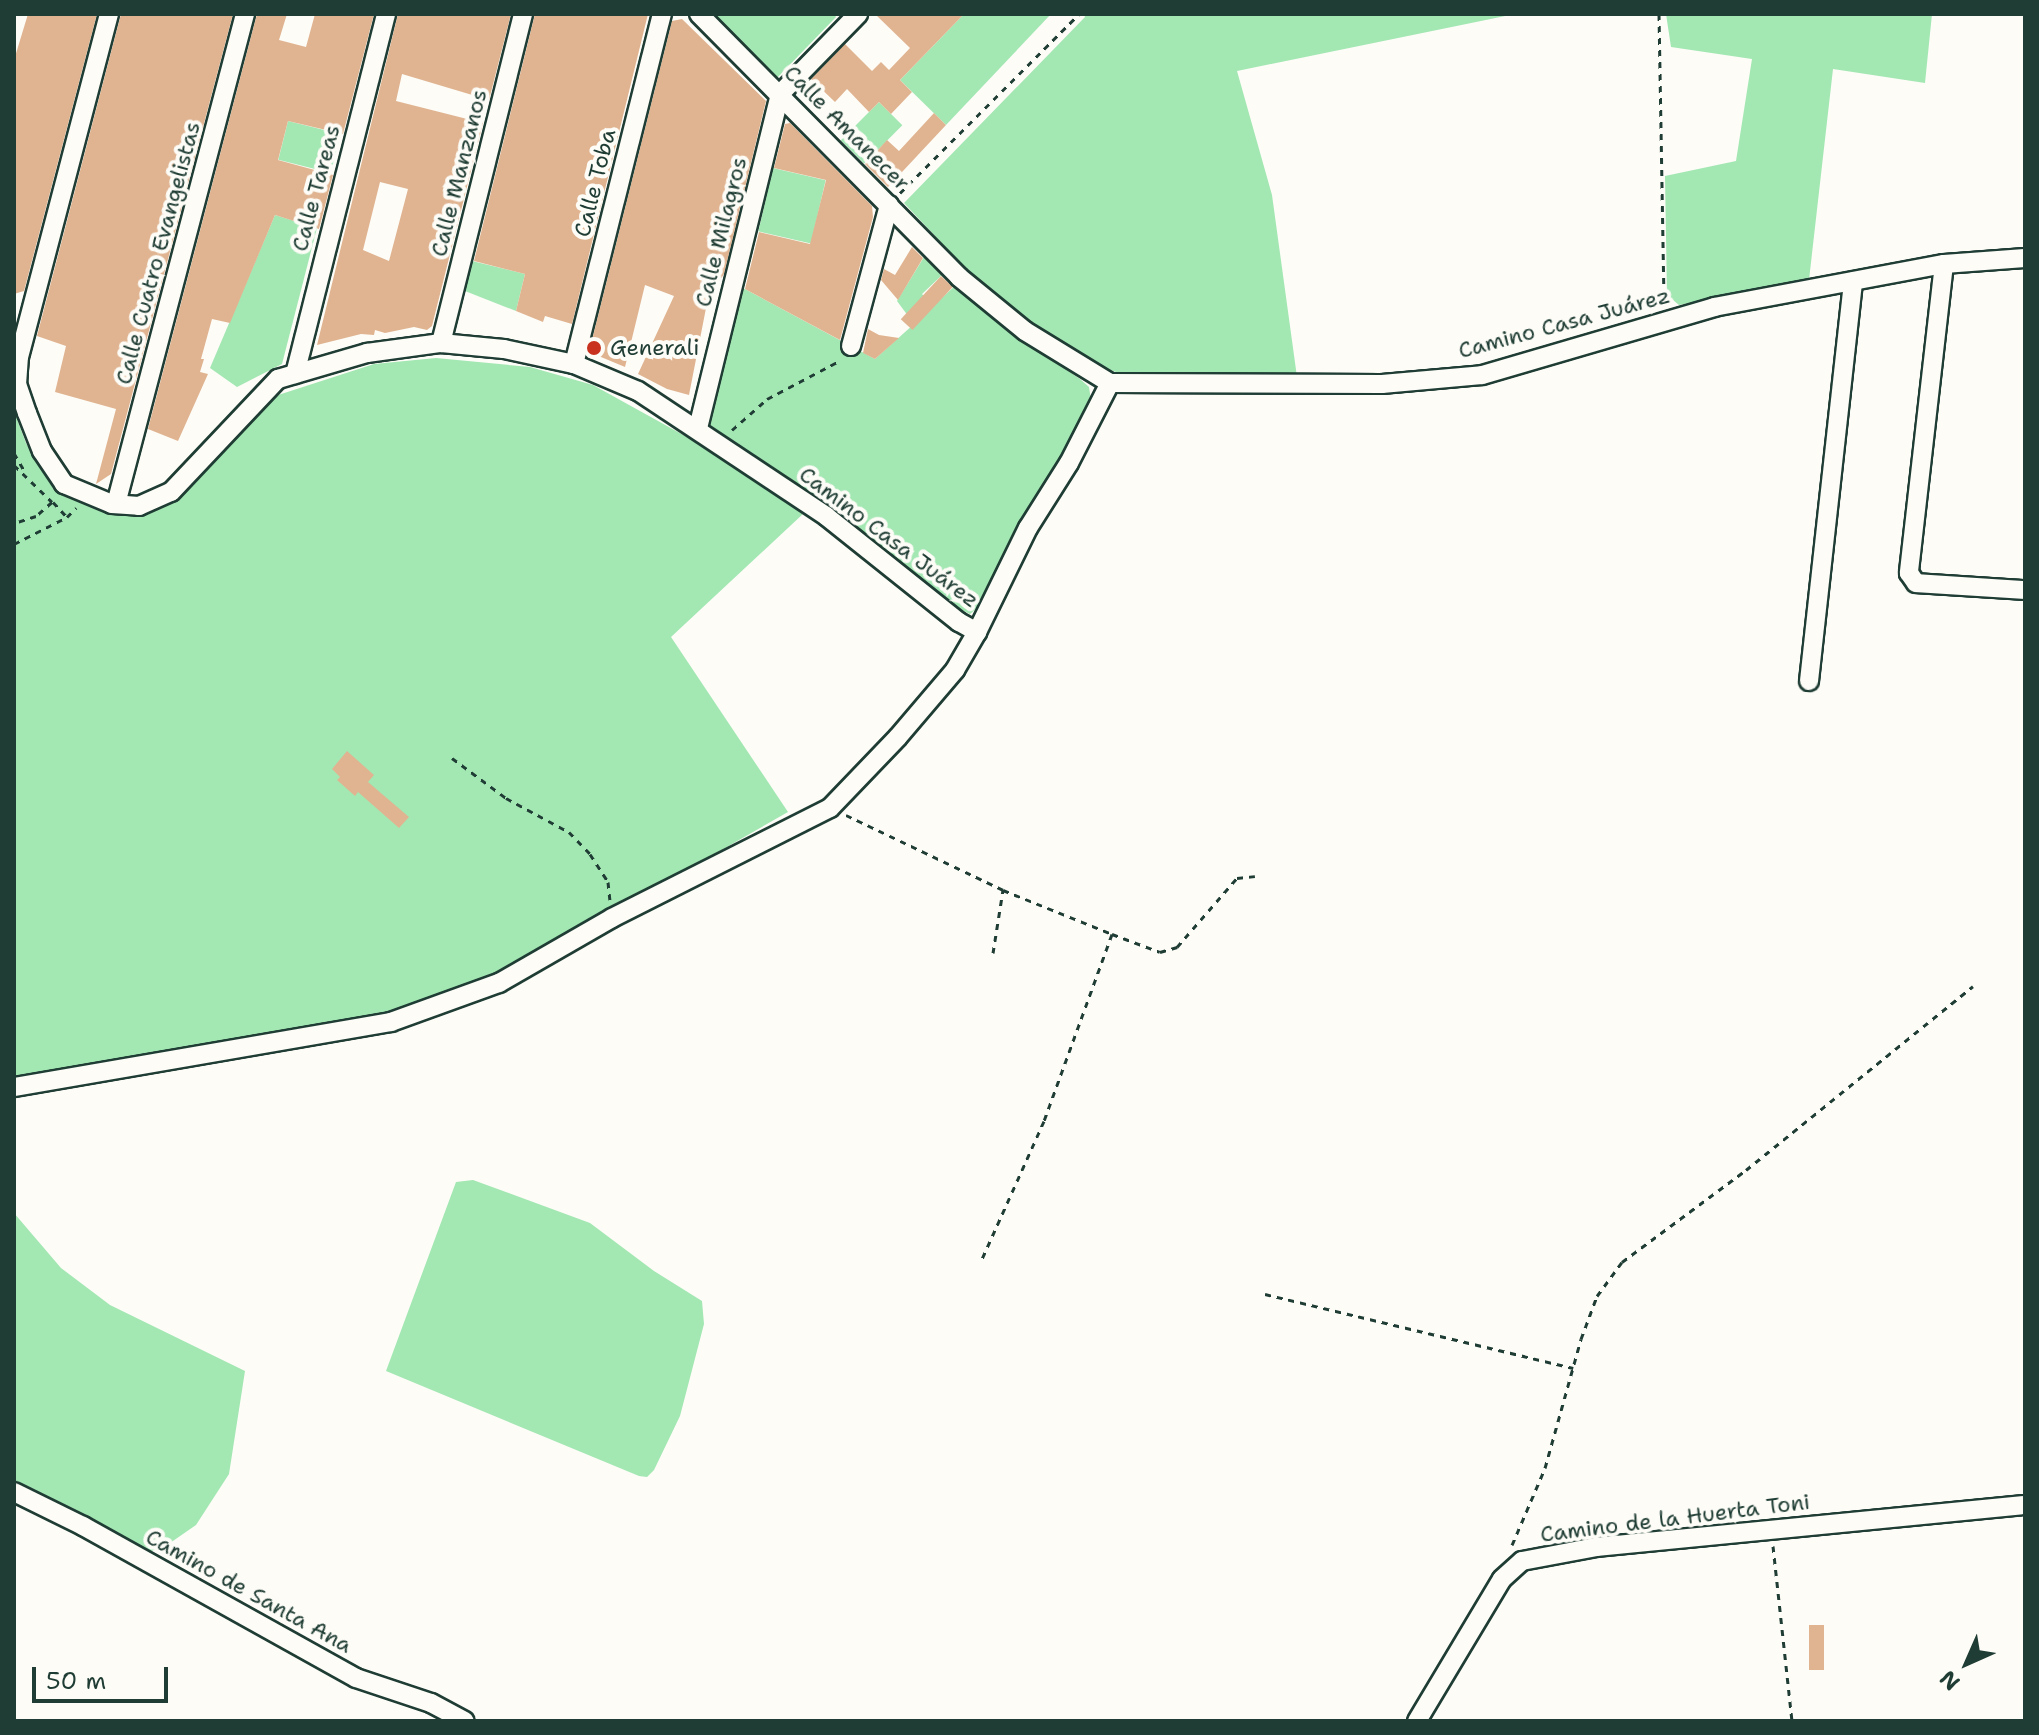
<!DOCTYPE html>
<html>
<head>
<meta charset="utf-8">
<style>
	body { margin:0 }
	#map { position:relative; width:2039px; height:1735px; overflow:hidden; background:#fdfcf7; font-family:"Shantell Sans",sans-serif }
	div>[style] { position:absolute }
	.green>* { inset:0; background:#a3e7b3; transform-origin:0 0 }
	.building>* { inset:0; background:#e0b491; transform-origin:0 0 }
	.path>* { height:3px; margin-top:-1.5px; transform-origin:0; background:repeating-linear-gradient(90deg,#1f3d34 0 6px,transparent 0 12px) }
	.roads { filter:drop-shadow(2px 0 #1f3d34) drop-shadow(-2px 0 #1f3d34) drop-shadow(0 2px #1f3d34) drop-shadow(0 -2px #1f3d34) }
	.street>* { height:18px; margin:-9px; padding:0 9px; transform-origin:9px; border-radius:9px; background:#fdfcf7 }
	.dots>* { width:22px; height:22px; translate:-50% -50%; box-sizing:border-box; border:4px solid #fdfcf7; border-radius:50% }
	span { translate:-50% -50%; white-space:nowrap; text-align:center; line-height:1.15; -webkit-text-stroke:8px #fdfcf7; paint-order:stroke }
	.street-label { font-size:22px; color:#1f3d34 }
	.poi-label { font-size:22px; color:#1f3d34 }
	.left { translate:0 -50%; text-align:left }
	.frame { position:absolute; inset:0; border:16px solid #1f3d34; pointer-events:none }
	.north { position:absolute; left:1927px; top:1623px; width:80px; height:80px; -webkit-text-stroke:6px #fdfcf7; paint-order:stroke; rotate:225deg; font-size:22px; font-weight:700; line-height:32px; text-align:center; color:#1f3d34 }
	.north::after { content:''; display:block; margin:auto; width:28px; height:36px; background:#1f3d34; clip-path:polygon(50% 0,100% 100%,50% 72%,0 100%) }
	.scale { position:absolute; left:32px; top:1667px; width:136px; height:36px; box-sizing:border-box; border:4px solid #1f3d34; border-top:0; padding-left:10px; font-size:24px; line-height:28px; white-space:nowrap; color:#1f3d34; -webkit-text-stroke:6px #fdfcf7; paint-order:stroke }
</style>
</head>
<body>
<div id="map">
	<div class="green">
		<div style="clip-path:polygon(711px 14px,834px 14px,836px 17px,777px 78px)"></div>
		<div style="clip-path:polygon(964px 14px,1051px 14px,946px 125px,900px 80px)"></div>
		<div style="clip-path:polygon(1084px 14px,1515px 14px,1237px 71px,1272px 195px,1297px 377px,1119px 373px,1084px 361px,998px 303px,904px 203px,1085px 17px)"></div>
		<div style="clip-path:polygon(1666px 14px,1932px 14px,1925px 83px,1833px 69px,1809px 280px,1679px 305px,1667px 295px,1665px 176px,1736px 161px,1752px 59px,1671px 47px)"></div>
		<div style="left:879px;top:102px;width:33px;height:54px;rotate:45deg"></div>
		<div style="left:288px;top:121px;width:54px;height:40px;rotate:14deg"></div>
		<div style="left:773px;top:168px;width:54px;height:65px;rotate:13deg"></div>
		<div style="clip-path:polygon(275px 215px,317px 228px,282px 364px,237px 387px,210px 368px)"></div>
		<div style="clip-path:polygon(924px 257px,942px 275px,922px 294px,933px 306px,957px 284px,994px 320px,1080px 379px,1089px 387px,1091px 400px,1086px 416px,980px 606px,970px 614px,953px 606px,710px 426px,743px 288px,875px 359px,914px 324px,897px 301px)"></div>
		<div style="clip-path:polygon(472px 261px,525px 274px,516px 311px,465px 291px)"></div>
		<div style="clip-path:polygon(436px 358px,530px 367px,593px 385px,705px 447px,804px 513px,671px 637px,788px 812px,522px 964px,409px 1010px,14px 1084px,14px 411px,26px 443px,47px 478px,70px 498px,103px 510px,131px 514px,174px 501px,272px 397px,374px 364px)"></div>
		<div style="clip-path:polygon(473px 1180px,590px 1223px,654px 1271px,702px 1301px,704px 1324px,680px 1416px,654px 1470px,647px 1477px,639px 1476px,386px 1371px,456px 1182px)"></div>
		<div style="clip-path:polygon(14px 1213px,61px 1268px,110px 1305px,245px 1371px,229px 1474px,196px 1525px,170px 1543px,147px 1553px,14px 1487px)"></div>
	</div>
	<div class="building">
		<div style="clip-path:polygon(28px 14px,97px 14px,24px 291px,14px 294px,14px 60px)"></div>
		<div style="clip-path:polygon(121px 14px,233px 14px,111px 474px,96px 484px,116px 409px,55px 392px,66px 346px,37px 336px)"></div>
		<div style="clip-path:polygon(257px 14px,287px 14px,279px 40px,306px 47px,315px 14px,374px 14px,343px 134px,288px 121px,278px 160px,333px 175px,319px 229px,275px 215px,230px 323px,212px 319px,201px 359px,204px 359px,200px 372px,208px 374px,178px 441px,148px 429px)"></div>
		<div style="clip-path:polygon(evenodd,398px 14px,511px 14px,489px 100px,402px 74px,396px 101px,483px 123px,432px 326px,427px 330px,414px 327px,385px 333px,375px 330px,374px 335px,361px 334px,317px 345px,398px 14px,380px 182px,408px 189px,389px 261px,363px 250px,380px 182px)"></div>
		<div style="clip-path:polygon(535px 14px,648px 14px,572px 324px,545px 316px,543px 322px,516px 311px,525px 274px,474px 261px)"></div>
		<div style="clip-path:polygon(875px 14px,964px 14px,900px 80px,912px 92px,891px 114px,879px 102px,869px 112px,847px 89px,835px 102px,811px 79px,845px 44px,872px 71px,881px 62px,889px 70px,910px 48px)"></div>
		<div style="clip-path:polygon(682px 19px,766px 101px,724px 274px,708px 298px,689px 395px,667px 389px,638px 374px,674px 296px,645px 285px,625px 367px,589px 352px,672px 21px)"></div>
		<div style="clip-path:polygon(934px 113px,946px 125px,888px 187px,865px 164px,887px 140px,899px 151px)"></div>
		<div style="clip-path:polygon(790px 123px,872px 206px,873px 217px,840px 340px,745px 289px,759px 232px,810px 244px,826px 180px,774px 168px,785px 124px)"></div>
		<div style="clip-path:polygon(912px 247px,923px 258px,898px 300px,881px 280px,884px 269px,895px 275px)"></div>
		<div style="left:941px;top:276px;width:16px;height:59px;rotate:43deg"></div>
		<div style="clip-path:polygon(868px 329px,879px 335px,899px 338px,875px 359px,863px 353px)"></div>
		<div style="clip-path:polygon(347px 751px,374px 775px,368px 782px,409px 817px,399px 828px,358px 792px,355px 796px,337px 780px,340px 777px,332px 769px)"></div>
		<div style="left:1809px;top:1625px;width:15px;height:45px"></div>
	</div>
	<div class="path">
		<div style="left:1659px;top:14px;width:288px;rotate:89deg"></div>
		<div style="left:900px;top:193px;width:253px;rotate:-45deg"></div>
		<div style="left:732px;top:430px;width:47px;rotate:-41.5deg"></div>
		<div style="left:767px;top:399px;width:81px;rotate:-27.8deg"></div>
		<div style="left:14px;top:453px;width:20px;rotate:60deg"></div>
		<div style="left:14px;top:465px;width:53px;rotate:44.2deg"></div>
		<div style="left:52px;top:502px;width:21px;rotate:139deg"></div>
		<div style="left:36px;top:516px;width:23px;rotate:162deg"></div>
		<div style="left:53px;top:502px;width:21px;rotate:47deg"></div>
		<div style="left:14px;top:544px;width:59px;rotate:-27deg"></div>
		<div style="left:67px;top:517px;width:13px;rotate:-45deg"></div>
		<div style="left:452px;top:758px;width:67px;rotate:36.5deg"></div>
		<div style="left:506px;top:798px;width:72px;rotate:28.4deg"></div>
		<div style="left:569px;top:832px;width:30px;rotate:46deg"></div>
		<div style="left:590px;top:854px;width:33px;rotate:57deg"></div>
		<div style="left:608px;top:882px;width:18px;rotate:84deg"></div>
		<div style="left:846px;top:815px;width:174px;rotate:25.5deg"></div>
		<div style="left:1003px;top:890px;width:118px;rotate:22deg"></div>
		<div style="left:1112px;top:934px;width:199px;rotate:110deg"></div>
		<div style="left:1044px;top:1121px;width:154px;rotate:114.2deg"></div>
		<div style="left:1112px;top:934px;width:51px;rotate:20.6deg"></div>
		<div style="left:1160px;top:952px;width:18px;rotate:-16deg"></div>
		<div style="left:1177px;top:947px;width:91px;rotate:-49deg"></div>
		<div style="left:1237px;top:878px;width:18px;rotate:-6deg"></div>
		<div style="left:993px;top:953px;width:64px;rotate:-81deg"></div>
		<div style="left:1265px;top:1294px;width:317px;rotate:13.5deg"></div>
		<div style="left:1512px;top:1545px;width:84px;rotate:-66.8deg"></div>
		<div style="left:1545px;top:1468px;width:134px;rotate:-74.4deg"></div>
		<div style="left:1581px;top:1339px;width:46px;rotate:-69.6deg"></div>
		<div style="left:1597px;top:1296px;width:42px;rotate:-53.7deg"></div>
		<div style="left:1622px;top:1262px;width:154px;rotate:-36.6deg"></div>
		<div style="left:1746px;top:1170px;width:292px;rotate:-39deg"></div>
		<div style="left:1773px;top:1546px;width:176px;rotate:83.8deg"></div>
	</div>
	<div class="roads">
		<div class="street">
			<div style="left:109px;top:14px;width:354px;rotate:104.7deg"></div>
			<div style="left:19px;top:356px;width:28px;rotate:94deg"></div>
			<div style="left:17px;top:384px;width:31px;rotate:71deg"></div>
			<div style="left:27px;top:413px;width:41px;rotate:68.5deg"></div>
			<div style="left:42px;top:451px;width:40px;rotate:56deg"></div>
			<div style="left:64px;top:484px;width:52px;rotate:22.6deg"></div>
			<div style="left:112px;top:504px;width:27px;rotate:4deg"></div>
			<div style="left:139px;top:506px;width:35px;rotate:-24deg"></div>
			<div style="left:171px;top:492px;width:156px;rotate:-46.6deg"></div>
			<div style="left:278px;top:379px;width:93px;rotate:-16.3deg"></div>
			<div style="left:367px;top:353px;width:75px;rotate:-7.7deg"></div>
			<div style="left:441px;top:343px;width:63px;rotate:5.4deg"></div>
			<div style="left:504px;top:349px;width:72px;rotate:12.1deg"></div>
			<div style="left:574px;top:364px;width:69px;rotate:22.9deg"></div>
			<div style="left:638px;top:391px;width:226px;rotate:33.6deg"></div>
			<div style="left:826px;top:516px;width:170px;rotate:38.6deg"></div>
			<div style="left:959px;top:622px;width:21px;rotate:29deg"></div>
			<div style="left:977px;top:632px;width:116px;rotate:-63.9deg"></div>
			<div style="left:1028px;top:528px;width:77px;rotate:-57.8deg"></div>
			<div style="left:1069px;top:463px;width:90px;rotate:-62.9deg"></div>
			<div style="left:1110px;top:383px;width:272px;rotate:0.2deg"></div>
			<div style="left:1382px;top:384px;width:100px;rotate:-5.1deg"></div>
			<div style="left:1482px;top:375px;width:242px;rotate:-16.3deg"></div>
			<div style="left:1714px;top:307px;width:234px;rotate:-10.6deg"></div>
			<div style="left:1944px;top:264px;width:81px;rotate:-4.2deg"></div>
			<div style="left:699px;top:14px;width:370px;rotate:45.3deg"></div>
			<div style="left:959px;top:277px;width:85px;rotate:39.3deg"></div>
			<div style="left:1025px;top:331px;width:100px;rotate:31.5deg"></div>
			<div style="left:1944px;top:264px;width:311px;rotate:96.5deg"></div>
			<div style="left:1909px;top:573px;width:12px;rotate:55deg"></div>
			<div style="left:1916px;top:583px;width:109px;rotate:3.7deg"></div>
			<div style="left:441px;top:343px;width:339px;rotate:-76deg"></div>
			<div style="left:851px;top:346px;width:146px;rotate:-74.9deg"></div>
			<div style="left:574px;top:364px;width:361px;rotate:-75.9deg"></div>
			<div style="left:295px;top:374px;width:371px;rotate:-75.8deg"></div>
			<div style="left:698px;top:428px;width:344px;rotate:-76.2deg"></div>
			<div style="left:780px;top:94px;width:112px;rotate:-45.7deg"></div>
			<div style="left:116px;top:504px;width:507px;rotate:-75.25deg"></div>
			<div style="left:1809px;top:681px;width:402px;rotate:-83.7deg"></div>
			<div style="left:14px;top:1087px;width:383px;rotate:-9.8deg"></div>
			<div style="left:391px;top:1022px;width:115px;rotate:-19.9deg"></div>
			<div style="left:499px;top:983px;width:130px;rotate:-29.9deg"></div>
			<div style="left:612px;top:918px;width:244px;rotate:-26.8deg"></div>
			<div style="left:830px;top:808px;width:98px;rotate:-46.2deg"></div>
			<div style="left:898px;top:737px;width:88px;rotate:-49.6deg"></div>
			<div style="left:955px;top:670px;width:44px;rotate:-59.9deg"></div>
			<div style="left:14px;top:1492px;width:77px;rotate:26.2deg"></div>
			<div style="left:83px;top:1526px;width:312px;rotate:29.1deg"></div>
			<div style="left:356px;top:1678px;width:79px;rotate:18.4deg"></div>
			<div style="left:431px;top:1703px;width:38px;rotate:28deg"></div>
			<div style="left:1417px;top:1721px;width:165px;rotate:-59.1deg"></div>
			<div style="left:1502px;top:1579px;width:27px;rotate:-42deg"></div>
			<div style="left:1522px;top:1561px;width:75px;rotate:-10.7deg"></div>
			<div style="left:1596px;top:1547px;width:431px;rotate:-5.6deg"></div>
		</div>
	</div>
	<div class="dots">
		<div style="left:594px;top:348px;background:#c8321e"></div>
	</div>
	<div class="street-label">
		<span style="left:847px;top:128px;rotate:45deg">Calle Amanecer</span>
		<span style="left:459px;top:173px;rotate:-76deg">Calle Manzanos</span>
		<span style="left:595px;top:183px;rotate:-76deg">Calle Toba</span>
		<span style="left:316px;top:188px;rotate:-75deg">Calle Tareas</span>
		<span style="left:721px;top:232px;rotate:-76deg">Calle Milagros</span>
		<span style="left:158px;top:253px;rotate:-75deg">Calle Cuatro Evangelistas</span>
		<span style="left:1564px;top:323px;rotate:-15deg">Camino Casa Juárez</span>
		<span style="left:889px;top:537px;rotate:37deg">Camino Casa Juárez</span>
		<span style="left:1675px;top:1518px;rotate:-7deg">Camino de la Huerta Toni</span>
		<span style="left:249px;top:1591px;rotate:29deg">Camino de Santa Ana</span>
	</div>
	<div class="poi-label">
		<span class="left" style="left:610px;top:348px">Generali</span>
	</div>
	<div class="frame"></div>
	<div class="north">N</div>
	<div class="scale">50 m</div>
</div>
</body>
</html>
